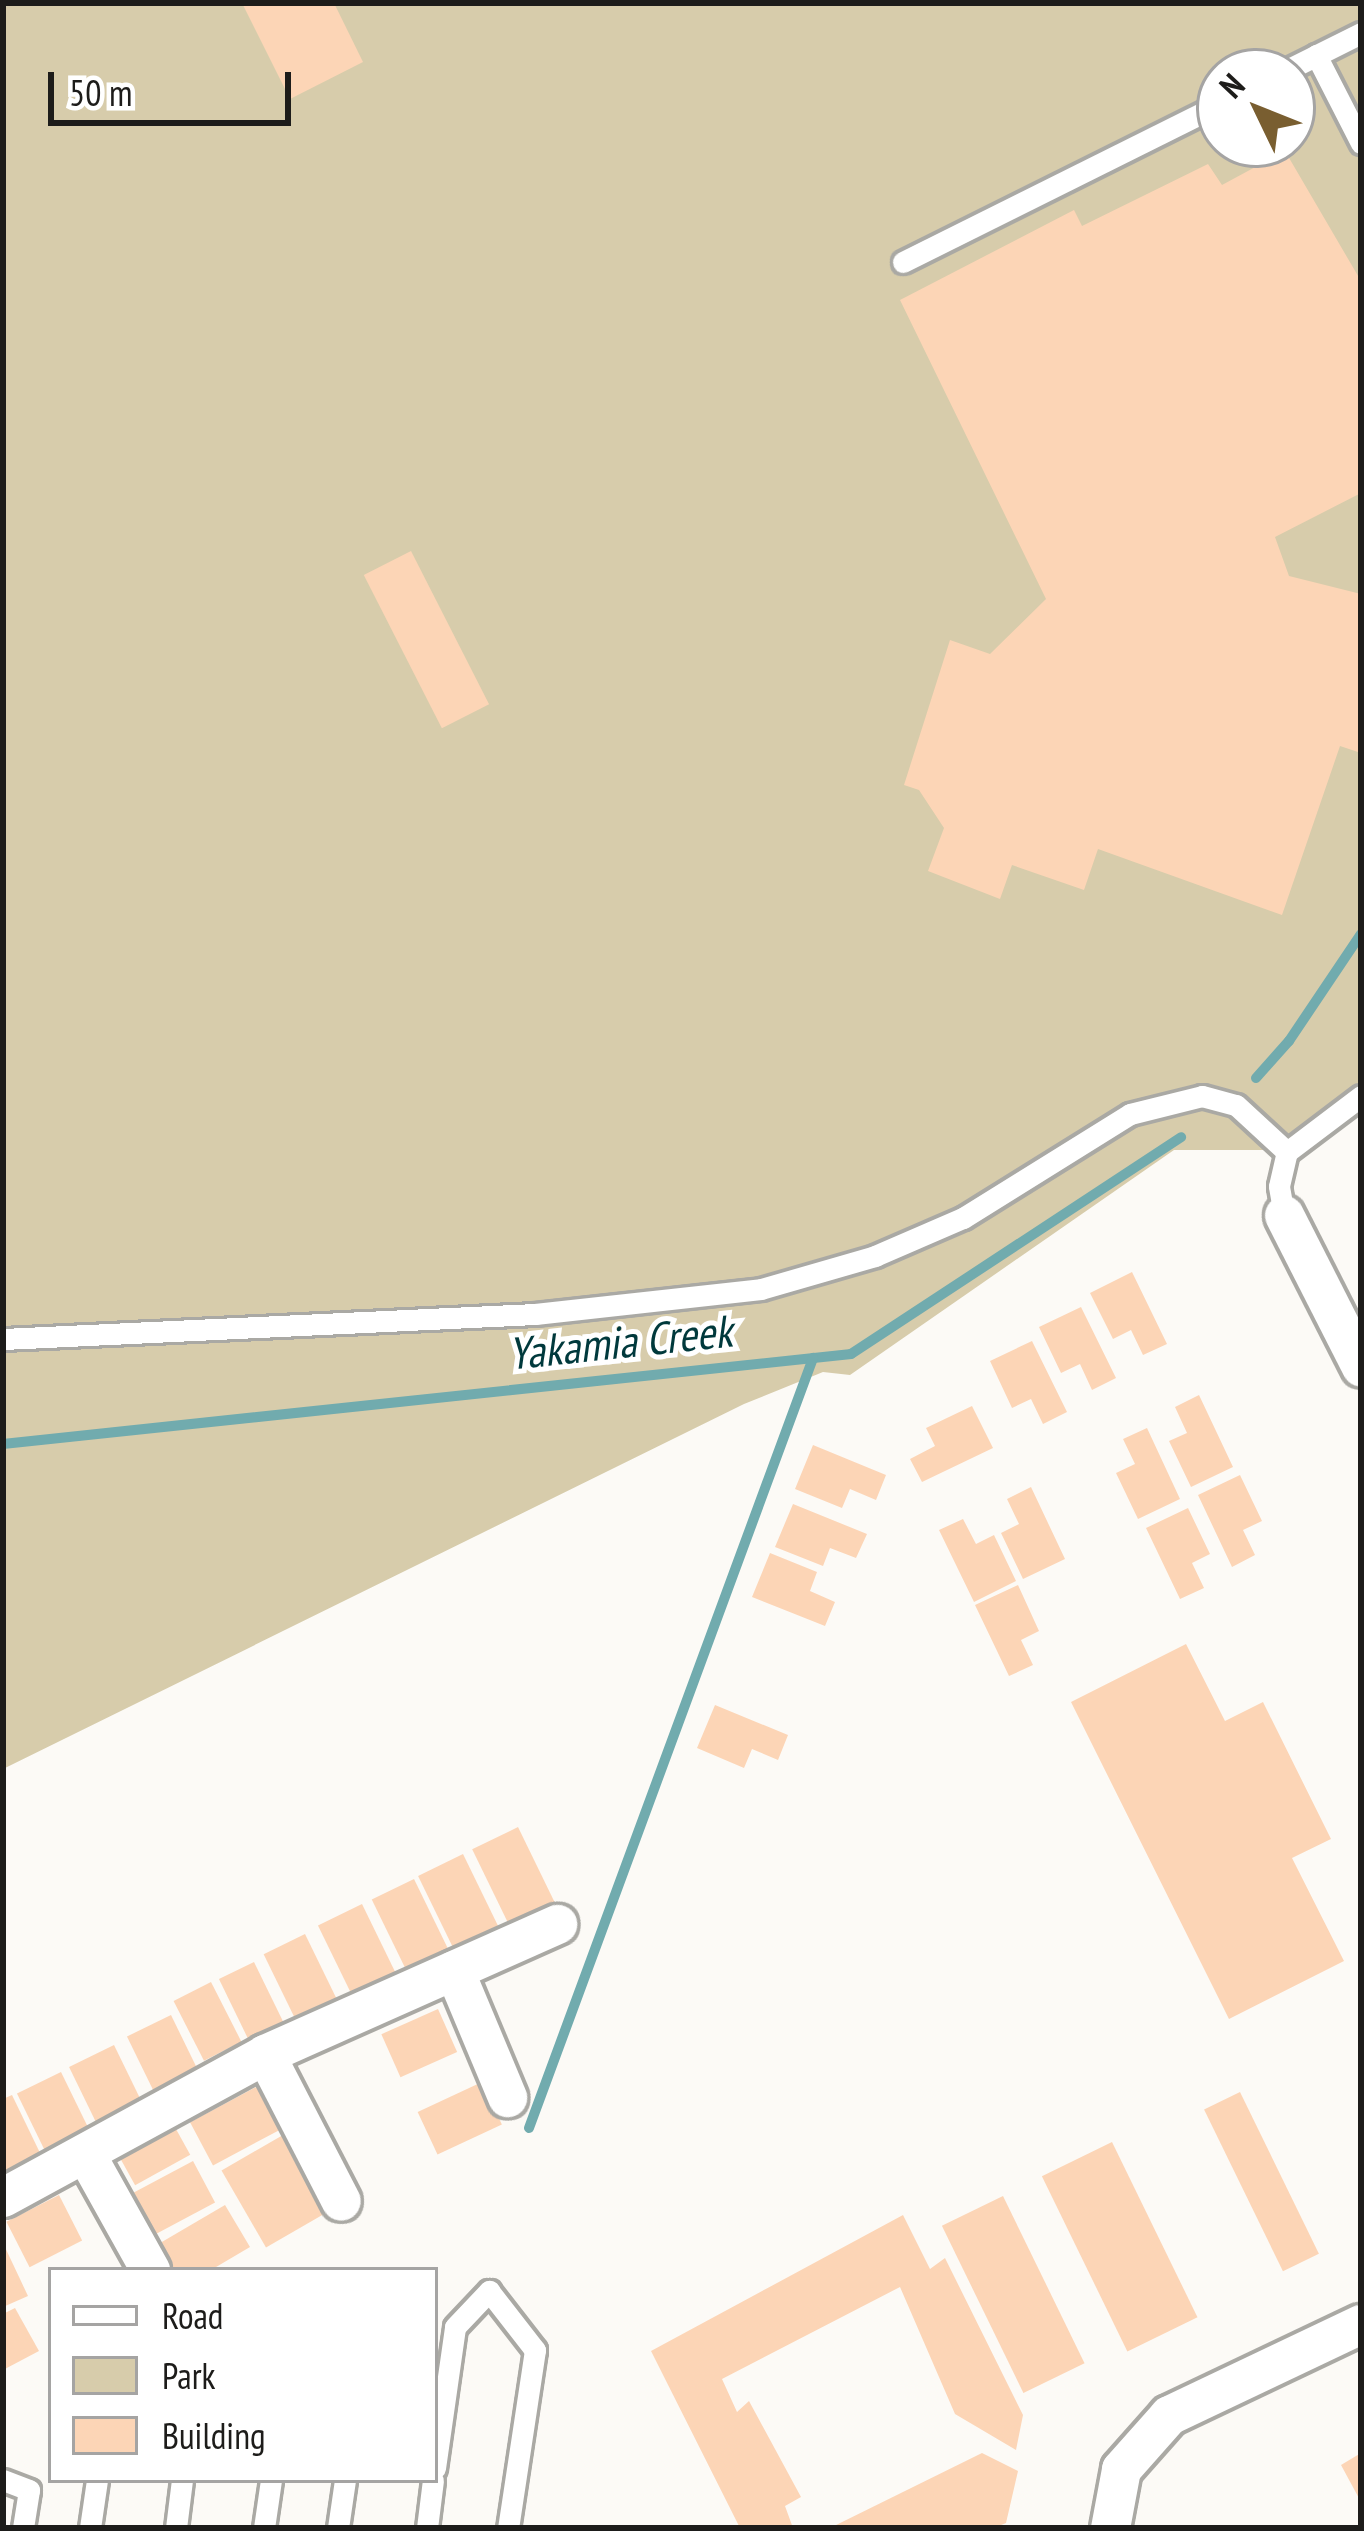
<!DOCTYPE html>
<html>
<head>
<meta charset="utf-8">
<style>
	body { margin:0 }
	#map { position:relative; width:1364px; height:2531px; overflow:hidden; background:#fcfaf6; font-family:"PT Sans Narrow",sans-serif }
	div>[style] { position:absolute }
	.green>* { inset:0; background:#d7ccab }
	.stream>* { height:10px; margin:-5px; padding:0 5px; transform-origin:5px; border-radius:5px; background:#71abae }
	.building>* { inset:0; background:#fcd5b6; transform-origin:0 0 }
	.roads { filter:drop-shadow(3px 0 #aaa9a4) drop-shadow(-3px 0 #aaa9a4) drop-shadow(0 3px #aaa9a4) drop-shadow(0 -3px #aaa9a4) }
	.service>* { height:21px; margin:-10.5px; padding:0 10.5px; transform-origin:10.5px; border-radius:10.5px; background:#fff }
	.minor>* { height:39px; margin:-19.5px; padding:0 19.5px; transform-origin:19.5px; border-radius:19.5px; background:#fff }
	span { translate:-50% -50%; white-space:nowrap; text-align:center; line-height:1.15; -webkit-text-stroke:10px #fff; paint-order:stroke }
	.water-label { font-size:45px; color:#00393c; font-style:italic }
	.frame { position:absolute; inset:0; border:6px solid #1d1c1a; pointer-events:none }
	.legend { position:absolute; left:48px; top:2267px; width:390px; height:216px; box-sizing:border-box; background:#fff; border:3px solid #a5a4a3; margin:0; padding:15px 21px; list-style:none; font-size:36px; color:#1d1c1a }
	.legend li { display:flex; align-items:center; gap:24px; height:60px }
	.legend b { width:60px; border:3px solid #a5a4a3 }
	.north { position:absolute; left:1196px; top:48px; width:120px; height:120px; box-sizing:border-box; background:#fff; border:3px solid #a5a4a3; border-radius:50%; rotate:313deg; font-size:33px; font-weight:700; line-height:48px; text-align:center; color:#1d1c1a }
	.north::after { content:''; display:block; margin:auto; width:42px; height:54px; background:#795e30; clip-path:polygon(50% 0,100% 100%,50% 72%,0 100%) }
	.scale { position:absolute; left:48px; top:72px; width:243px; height:54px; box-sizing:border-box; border:6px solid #1d1c1a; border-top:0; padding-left:15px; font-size:36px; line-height:42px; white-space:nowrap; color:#1d1c1a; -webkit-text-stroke:9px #fff; paint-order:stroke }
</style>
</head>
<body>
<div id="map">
	<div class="green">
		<div style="clip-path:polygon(evenodd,3px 3px,1361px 3px,1361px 1108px,1277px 1150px,1174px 1150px,850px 1375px,823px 1372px,744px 1404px,3px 1769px,3px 3px,1220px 72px,1292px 72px,1292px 144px,1220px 144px,1220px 72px)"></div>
	</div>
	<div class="stream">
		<div style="left:1256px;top:1078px;width:50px;rotate:-48.3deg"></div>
		<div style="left:1289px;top:1041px;width:129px;rotate:-56.1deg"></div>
		<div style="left:3px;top:1444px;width:853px;rotate:-6.06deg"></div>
		<div style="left:851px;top:1354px;width:395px;rotate:-33.3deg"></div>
		<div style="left:529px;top:2128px;width:821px;rotate:-69.75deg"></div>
	</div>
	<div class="building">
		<div style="clip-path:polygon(242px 3px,334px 3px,363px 62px,290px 99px)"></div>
		<div style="clip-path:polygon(1285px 151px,1361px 281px,1361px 493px,1275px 537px,1289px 576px,1361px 594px,1361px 753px,1340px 746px,1282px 915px,1098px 849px,1084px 890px,1012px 865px,1000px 899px,928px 871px,944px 828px,919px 790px,904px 785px,950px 640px,990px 654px,1046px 599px,900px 300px,1074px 210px,1082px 226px,1208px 164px,1222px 185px)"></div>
		<div style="left:411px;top:551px;width:172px;height:53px;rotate:63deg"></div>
		<div style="clip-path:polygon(1132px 1272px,1167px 1344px,1143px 1355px,1131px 1330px,1113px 1339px,1090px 1293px)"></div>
		<div style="clip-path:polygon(1081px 1307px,1116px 1378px,1092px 1390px,1080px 1364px,1061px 1373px,1039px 1327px)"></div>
		<div style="clip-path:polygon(1032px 1341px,1067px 1412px,1043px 1424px,1031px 1399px,1012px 1408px,990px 1361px)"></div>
		<div style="clip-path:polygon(1199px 1395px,1233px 1467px,1191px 1487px,1169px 1441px,1187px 1433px,1175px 1407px)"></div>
		<div style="clip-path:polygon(972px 1406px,993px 1448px,922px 1482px,910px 1459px,935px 1446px,926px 1428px)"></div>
		<div style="clip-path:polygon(1147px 1428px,1180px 1499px,1138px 1519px,1116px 1473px,1135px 1464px,1123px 1439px)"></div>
		<div style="clip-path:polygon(813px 1445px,886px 1475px,876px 1500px,850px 1489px,842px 1508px,795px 1489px)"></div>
		<div style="clip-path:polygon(1240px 1475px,1262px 1521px,1243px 1530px,1255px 1555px,1232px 1567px,1198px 1495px)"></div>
		<div style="clip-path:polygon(1031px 1487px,1065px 1559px,1023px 1579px,1001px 1533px,1019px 1524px,1007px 1499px)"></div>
		<div style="clip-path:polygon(793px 1504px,867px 1534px,856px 1558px,830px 1548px,823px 1566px,775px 1547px)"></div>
		<div style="clip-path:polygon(1188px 1508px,1210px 1554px,1192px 1563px,1204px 1588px,1180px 1599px,1146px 1528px)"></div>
		<div style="clip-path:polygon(963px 1519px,976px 1544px,994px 1535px,1016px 1581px,974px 1602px,939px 1530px)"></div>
		<div style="clip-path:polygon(770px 1553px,817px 1572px,810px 1591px,835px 1602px,825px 1626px,752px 1597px)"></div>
		<div style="clip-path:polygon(1018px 1585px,1039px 1631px,1021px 1640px,1033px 1665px,1009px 1676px,975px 1605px)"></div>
		<div style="clip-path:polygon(1186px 1644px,1225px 1721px,1263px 1702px,1331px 1839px,1292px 1858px,1344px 1961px,1229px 2019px,1071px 1702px)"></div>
		<div style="clip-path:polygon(715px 1705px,788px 1735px,778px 1760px,752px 1749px,744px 1768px,697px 1748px)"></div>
		<div style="left:518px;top:1827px;width:85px;height:51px;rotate:64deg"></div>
		<div style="left:463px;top:1854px;width:89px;height:50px;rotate:64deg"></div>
		<div style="left:414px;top:1879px;width:82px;height:47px;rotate:64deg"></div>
		<div style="left:362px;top:1904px;width:81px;height:49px;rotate:64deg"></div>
		<div style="left:305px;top:1934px;width:74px;height:46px;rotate:64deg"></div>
		<div style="left:254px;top:1962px;width:68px;height:39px;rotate:64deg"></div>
		<div style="left:211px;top:1982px;width:67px;height:42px;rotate:63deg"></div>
		<div style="left:438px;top:2009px;width:47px;height:62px;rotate:66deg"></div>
		<div style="left:171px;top:2015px;width:61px;height:49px;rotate:64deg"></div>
		<div style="left:114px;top:2045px;width:62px;height:50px;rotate:64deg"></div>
		<div style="left:61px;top:2072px;width:66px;height:49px;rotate:64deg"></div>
		<div style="left:482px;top:2082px;width:47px;height:71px;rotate:65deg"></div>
		<div style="left:258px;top:2086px;width:49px;height:77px;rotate:62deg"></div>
		<div style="left:1240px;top:2092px;width:180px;height:40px;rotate:64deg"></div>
		<div style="clip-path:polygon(12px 2095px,42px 2157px,3px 2177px,3px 2099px)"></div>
		<div style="left:166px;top:2111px;width:50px;height:63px;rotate:61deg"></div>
		<div style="left:283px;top:2135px;width:89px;height:71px;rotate:60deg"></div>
		<div style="left:1112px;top:2142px;width:195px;height:78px;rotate:64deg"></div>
		<div style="left:193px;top:2161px;width:47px;height:67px;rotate:62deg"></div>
		<div style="left:59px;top:2195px;width:51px;height:59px;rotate:63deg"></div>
		<div style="left:1003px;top:2196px;width:186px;height:68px;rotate:64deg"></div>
		<div style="clip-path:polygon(225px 2205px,250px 2247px,211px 2270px,169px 2270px,155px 2246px)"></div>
		<div style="clip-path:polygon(903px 2215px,930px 2269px,945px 2258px,1023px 2415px,1016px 2450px,955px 2414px,900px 2287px,722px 2379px,737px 2412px,749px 2401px,801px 2497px,785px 2506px,793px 2528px,740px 2528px,651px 2351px)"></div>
		<div style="clip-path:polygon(3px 2243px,28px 2296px,3px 2307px)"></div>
		<div style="clip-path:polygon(15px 2308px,39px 2351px,3px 2370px,3px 2314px)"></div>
		<div style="clip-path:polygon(982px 2453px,1018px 2471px,1006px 2523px,994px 2528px,830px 2528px)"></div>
		<div style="clip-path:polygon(1361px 2453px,1361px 2502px,1341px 2465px)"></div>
	</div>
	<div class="roads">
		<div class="service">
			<div style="left:1316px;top:55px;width:99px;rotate:62.9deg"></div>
			<div style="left:1283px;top:72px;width:87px;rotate:-26.6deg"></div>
			<div style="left:903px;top:262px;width:354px;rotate:-26.5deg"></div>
			<div style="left:1284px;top:1215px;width:29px;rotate:-100deg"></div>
			<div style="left:1279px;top:1186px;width:35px;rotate:-77deg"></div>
			<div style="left:1287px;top:1152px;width:93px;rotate:-37.1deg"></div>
			<div style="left:3px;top:1339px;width:533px;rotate:-2.69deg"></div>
			<div style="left:535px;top:1314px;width:227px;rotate:-6.3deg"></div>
			<div style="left:761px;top:1289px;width:119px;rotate:-16.1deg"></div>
			<div style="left:875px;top:1256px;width:96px;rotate:-23.4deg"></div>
			<div style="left:963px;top:1218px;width:197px;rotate:-31.9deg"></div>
			<div style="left:1130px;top:1114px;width:74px;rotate:-14deg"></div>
			<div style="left:1202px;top:1096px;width:35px;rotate:15deg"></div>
			<div style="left:1236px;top:1105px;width:69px;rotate:42.7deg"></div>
			<div style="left:435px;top:2468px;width:142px;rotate:-81.9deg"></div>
			<div style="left:455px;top:2327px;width:50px;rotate:-46.6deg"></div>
			<div style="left:489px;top:2291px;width:75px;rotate:52.1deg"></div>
			<div style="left:535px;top:2350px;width:180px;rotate:98.6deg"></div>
			<div style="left:3px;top:2480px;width:28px;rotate:21deg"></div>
			<div style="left:29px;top:2490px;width:38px;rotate:99deg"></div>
			<div style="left:90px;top:2528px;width:49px;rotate:-81.7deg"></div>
			<div style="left:176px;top:2528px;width:48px;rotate:-82.9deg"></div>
			<div style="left:264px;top:2528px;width:49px;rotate:-81.7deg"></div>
			<div style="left:338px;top:2528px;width:49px;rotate:-81.7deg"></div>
			<div style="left:427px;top:2528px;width:48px;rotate:-82.9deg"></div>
		</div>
		<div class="minor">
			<div style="left:1284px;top:1215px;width:170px;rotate:63.1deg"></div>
			<div style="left:454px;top:1970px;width:138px;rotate:67.3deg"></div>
			<div style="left:265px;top:2054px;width:165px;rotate:62.7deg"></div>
			<div style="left:85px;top:2153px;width:134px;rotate:60.9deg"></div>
			<div style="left:3px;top:2197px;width:298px;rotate:-28.6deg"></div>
			<div style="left:265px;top:2054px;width:320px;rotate:-24deg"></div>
			<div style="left:1110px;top:2528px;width:60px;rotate:-79.4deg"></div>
			<div style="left:1121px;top:2469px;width:72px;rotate:-48.4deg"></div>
			<div style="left:1169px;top:2415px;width:212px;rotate:-25.4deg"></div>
		</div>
	</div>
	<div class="water-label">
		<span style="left:620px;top:1342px;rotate:-6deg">Yakamia Creek</span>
	</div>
	<div class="frame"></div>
	<ul class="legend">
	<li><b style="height:15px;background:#fff"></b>Road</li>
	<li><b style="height:33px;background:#d7ccab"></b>Park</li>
	<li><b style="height:33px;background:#fcd5b6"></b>Building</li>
	</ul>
	<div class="north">N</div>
	<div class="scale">50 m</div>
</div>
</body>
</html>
